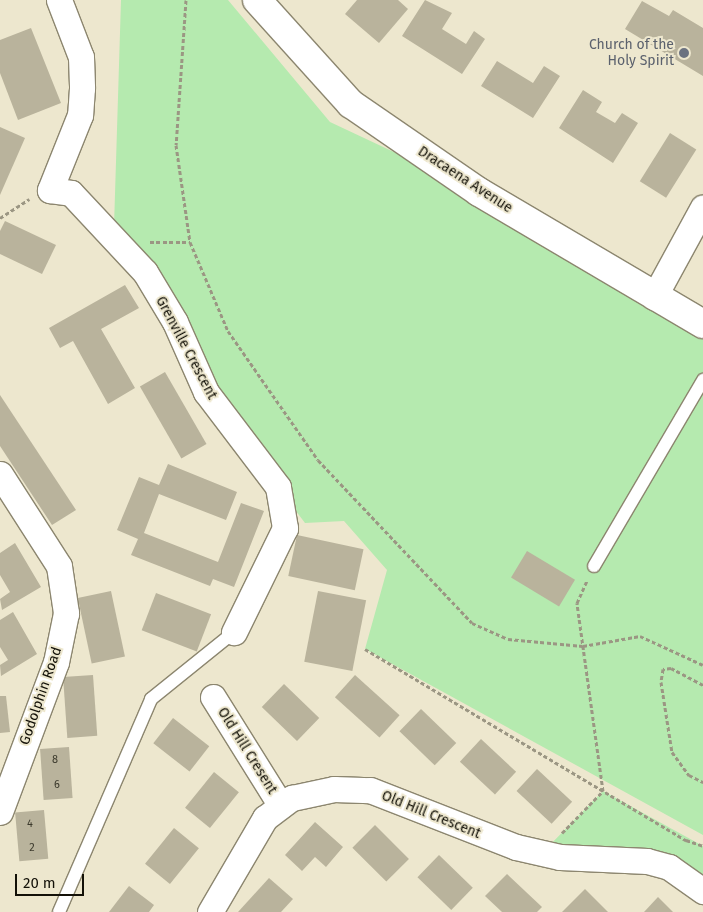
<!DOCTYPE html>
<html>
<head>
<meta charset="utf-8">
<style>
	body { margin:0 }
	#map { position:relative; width:703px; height:912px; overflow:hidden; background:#ede7ce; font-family:"Fira Sans",sans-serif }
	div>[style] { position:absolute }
	.green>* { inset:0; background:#b5eaaf }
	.building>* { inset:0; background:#b9b39c; transform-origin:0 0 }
	.path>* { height:3px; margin-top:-1.5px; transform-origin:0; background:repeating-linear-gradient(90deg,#9b9683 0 4px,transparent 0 6.5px) }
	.roads { filter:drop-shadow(1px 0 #8c866f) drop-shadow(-1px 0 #8c866f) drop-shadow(0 1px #8c866f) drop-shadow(0 -1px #8c866f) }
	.lane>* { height:12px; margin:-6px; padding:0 6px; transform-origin:6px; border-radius:6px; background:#fff }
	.street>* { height:25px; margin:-12.5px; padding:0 12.5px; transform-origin:12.5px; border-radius:12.5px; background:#fff }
	.primary>* { height:28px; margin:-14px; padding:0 14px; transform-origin:14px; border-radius:14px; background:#fff }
	.dots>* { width:14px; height:14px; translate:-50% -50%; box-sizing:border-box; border:2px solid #ede7ce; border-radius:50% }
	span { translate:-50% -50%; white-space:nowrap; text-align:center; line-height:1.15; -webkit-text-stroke:4px #ede7ce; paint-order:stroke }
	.number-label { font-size:11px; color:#3c3a2d }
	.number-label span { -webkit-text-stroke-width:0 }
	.worship-label { font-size:14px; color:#5b616d }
	.right { translate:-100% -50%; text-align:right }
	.street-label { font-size:14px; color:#131108 }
	.scale { position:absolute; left:15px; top:874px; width:69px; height:22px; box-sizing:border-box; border:2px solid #131108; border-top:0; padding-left:6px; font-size:15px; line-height:18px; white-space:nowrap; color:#131108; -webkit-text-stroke:4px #ede7ce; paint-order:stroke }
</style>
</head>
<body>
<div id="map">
	<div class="green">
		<div style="clip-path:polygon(121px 0,228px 0,330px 122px,479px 192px,703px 320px,703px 835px,365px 649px,387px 570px,344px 521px,305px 523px,206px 392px,114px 226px)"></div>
		<div style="clip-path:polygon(603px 791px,703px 846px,703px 891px,694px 881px,542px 853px)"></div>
	</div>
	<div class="building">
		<div style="clip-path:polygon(357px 0,398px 0,408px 9px,379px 43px,345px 14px)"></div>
		<div style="clip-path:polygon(425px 0,452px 13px,442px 29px,466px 44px,474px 31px,485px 39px,462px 74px,402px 36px)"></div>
		<div style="clip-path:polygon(642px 1px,669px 16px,673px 10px,703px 28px,703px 76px,625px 29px)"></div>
		<div style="clip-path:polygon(31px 28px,61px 103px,18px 120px,0 73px,0 40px)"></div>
		<div style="clip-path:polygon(497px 61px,533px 83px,544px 66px,560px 76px,533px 118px,481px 86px)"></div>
		<div style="clip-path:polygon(583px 90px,602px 102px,596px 112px,615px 123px,622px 113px,638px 123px,613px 163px,559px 128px)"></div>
		<div style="clip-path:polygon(0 127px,25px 138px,0 195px)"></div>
		<div style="left:670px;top:133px;width:31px;height:57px;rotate:32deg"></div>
		<div style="clip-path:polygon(5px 221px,56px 245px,42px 274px,0 254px,0 231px)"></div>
		<div style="clip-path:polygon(125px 285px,139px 308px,101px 329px,135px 388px,108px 404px,73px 341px,60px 348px,49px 328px)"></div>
		<div style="left:165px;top:372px;width:83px;height:29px;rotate:60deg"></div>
		<div style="clip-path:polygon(0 395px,76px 510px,52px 525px,0 446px)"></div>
		<div style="clip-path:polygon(168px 464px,237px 492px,226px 520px,159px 494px,144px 533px,218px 562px,241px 503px,264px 511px,234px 587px,213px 579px,210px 586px,131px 555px,138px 539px,117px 530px,139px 477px,159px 485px)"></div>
		<div style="left:297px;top:535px;width:68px;height:42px;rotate:12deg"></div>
		<div style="clip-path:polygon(15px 543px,41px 587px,2px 610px,0 599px,10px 592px,0 575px,0 553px)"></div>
		<div style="left:527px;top:551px;width:56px;height:31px;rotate:31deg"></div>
		<div style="left:111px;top:591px;width:67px;height:34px;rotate:78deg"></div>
		<div style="left:318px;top:591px;width:49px;height:72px;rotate:11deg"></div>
		<div style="left:156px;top:593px;width:59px;height:40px;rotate:21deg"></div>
		<div style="clip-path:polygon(13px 612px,37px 654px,1px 676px,0 665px,8px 660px,0 647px,0 620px)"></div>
		<div style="left:93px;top:675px;width:61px;height:30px;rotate:86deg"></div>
		<div style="left:355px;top:675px;width:60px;height:30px;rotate:42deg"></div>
		<div style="left:284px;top:684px;width:49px;height:32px;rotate:44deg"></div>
		<div style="clip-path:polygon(0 696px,6px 696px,10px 732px,0 733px)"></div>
		<div style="left:421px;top:709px;width:49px;height:31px;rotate:44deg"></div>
		<div style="left:173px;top:718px;width:46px;height:32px;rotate:38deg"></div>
		<div style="left:481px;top:739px;width:48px;height:31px;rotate:43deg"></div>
		<div style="left:69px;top:747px;width:51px;height:29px;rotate:86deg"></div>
		<div style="left:537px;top:769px;width:48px;height:30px;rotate:43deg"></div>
		<div style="left:214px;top:772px;width:32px;height:46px;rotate:39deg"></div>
		<div style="left:44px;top:810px;width:49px;height:29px;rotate:85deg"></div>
		<div style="clip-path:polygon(315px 822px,343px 847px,326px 867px,315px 857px,302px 871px,285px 855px)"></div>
		<div style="left:375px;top:825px;width:48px;height:32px;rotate:45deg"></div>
		<div style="left:174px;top:828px;width:32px;height:46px;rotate:39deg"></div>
		<div style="left:439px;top:855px;width:47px;height:31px;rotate:44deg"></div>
		<div style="clip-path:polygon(507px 874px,542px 907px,537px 912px,502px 912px,485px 896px)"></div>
		<div style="clip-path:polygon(269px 878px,293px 899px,281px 912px,238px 912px)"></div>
		<div style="clip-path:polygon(129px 886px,154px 905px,149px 912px,109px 912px)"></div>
		<div style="clip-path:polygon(585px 889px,608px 912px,562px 912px)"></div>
		<div style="clip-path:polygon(658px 897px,673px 912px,644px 912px)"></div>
	</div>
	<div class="path">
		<div style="left:186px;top:0;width:145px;rotate:93.9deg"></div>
		<div style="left:176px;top:145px;width:98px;rotate:81.8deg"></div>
		<div style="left:190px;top:242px;width:97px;rotate:66.9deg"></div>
		<div style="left:228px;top:331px;width:157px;rotate:55.1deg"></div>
		<div style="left:318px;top:460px;width:224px;rotate:46.6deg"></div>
		<div style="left:472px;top:623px;width:39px;rotate:24deg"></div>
		<div style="left:508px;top:639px;width:75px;rotate:5.3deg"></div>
		<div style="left:583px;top:646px;width:58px;rotate:-10deg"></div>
		<div style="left:640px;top:636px;width:69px;rotate:24.7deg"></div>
		<div style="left:0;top:218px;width:35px;rotate:-33deg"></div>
		<div style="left:150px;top:242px;width:40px"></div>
		<div style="left:365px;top:649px;width:374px;rotate:30.8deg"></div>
		<div style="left:686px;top:840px;width:18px;rotate:19deg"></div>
		<div style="left:703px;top:685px;width:36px;rotate:-152deg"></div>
		<div style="left:671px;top:668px;width:8px;rotate:173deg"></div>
		<div style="left:663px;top:669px;width:13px;rotate:99deg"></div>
		<div style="left:661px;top:682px;width:71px;rotate:81.1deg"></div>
		<div style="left:672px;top:752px;width:29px;rotate:54deg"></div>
		<div style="left:689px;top:775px;width:16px;rotate:27deg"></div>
		<div style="left:562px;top:833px;width:59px;rotate:-45.7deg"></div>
		<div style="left:603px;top:791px;width:190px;rotate:-97.9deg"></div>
		<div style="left:577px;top:603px;width:24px;rotate:-66deg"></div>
	</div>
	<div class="roads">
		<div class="lane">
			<div style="left:594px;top:566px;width:216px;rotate:-59.6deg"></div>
			<div style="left:59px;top:912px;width:232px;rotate:-66.6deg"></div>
			<div style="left:151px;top:699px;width:107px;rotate:-38.9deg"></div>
		</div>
		<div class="street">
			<div style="left:59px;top:0;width:61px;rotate:68.9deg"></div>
			<div style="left:81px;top:57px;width:31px;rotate:88deg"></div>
			<div style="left:82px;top:88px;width:27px;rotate:94deg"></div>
			<div style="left:80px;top:115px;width:81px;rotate:111.8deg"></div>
			<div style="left:50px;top:190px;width:21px;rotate:8deg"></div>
			<div style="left:71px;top:193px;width:108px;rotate:46.9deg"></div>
			<div style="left:145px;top:272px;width:58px;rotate:59deg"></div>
			<div style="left:175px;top:322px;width:77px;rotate:66.1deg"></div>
			<div style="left:206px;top:392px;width:119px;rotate:52.8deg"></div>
			<div style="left:278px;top:487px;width:42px;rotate:80.3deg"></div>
			<div style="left:285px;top:528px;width:116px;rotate:116.1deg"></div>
			<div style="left:654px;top:297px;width:102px;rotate:-61.4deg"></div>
			<div style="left:0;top:474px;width:109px;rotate:57.3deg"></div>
			<div style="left:59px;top:566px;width:48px;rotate:81.5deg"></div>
			<div style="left:66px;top:613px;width:50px;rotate:101.5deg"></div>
			<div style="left:56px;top:662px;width:160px;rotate:110.5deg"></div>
			<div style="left:213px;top:697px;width:128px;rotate:58deg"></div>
			<div style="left:210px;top:912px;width:109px;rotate:-59.7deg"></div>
			<div style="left:265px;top:818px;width:34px;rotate:-37deg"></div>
			<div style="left:292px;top:798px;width:43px;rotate:-12.1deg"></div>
			<div style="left:334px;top:789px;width:36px;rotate:2deg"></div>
			<div style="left:370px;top:790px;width:157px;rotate:21.3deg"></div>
			<div style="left:516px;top:847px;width:45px;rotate:12.8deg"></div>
			<div style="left:560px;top:857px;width:87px;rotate:2.6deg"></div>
			<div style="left:647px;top:861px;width:23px;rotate:15deg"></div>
			<div style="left:669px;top:867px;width:42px;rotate:35.2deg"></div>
		</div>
		<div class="primary">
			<div style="left:257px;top:0;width:140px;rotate:47.9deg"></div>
			<div style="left:351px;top:104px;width:155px;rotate:34.5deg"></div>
			<div style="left:479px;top:192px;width:260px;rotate:30.5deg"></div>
		</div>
	</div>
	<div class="dots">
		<div style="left:684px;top:53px;background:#6b7280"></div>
	</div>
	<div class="number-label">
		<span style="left:55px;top:760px">8</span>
		<span style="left:57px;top:785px">6</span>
		<span style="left:30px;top:824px">4</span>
		<span style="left:32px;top:848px">2</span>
	</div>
	<div class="worship-label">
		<span class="right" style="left:674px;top:53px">Church of the<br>Holy Spirit</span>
	</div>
	<div class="street-label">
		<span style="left:465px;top:180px;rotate:33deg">Dracaena Avenue</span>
		<span style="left:186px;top:348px;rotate:62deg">Grenville Crescent</span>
		<span style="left:41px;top:696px;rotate:-71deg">Godolphin Road</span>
		<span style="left:247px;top:751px;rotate:58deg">Old Hill Cresent</span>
		<span style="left:431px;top:815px;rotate:22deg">Old Hill Crescent</span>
	</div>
	<div class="scale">20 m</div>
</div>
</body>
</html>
